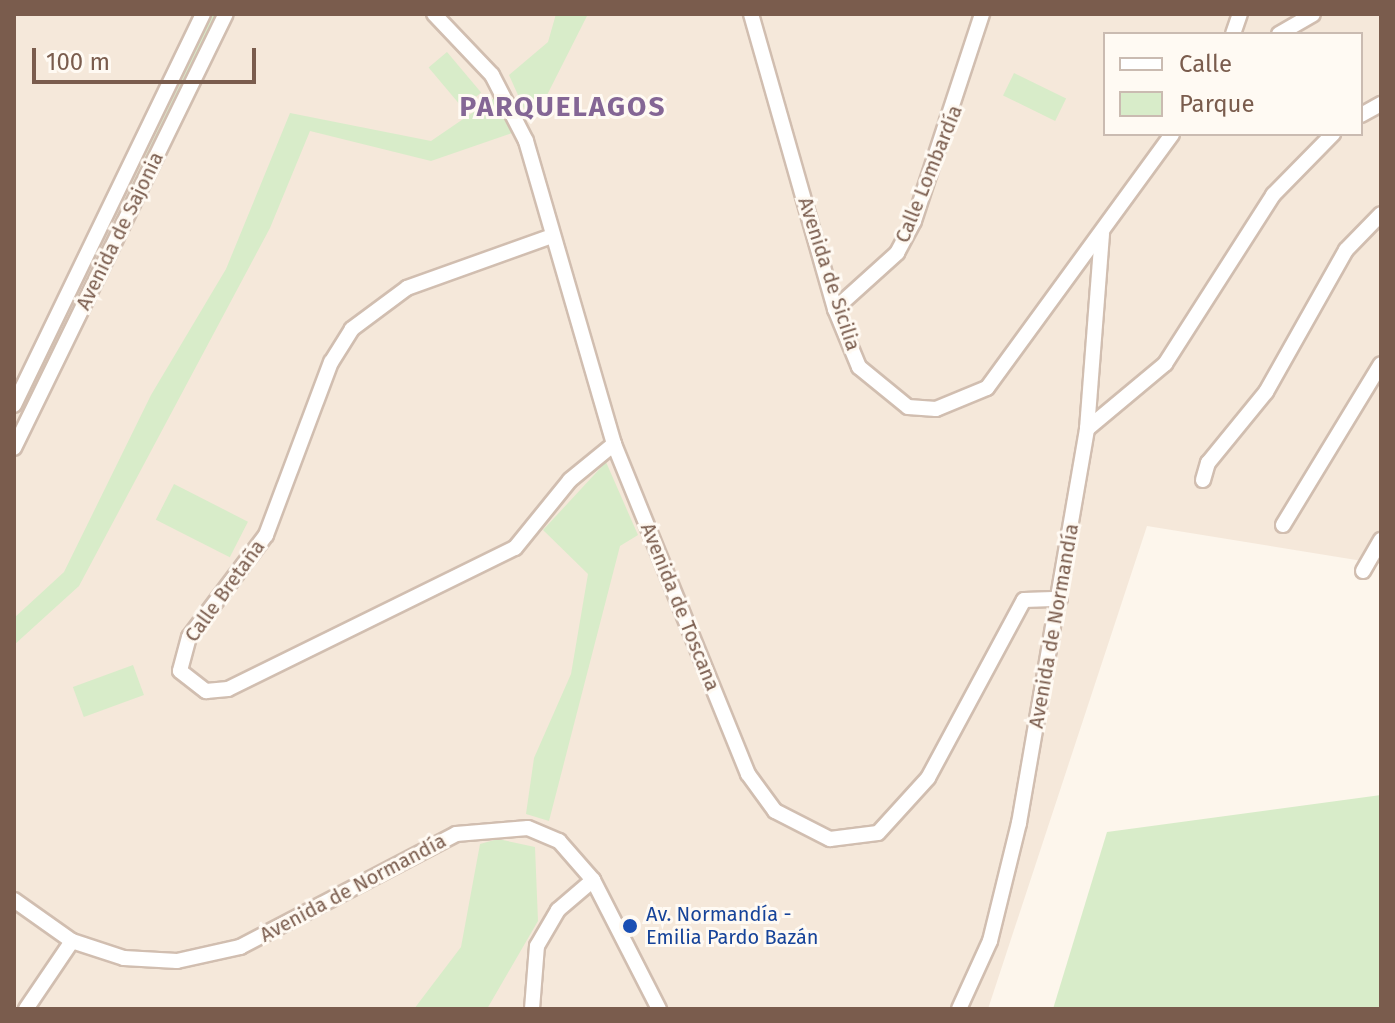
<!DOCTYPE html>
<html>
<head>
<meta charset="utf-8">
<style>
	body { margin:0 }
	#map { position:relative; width:1395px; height:1023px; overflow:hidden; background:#fdf6ec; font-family:"Fira Sans",sans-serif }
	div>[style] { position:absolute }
	.residential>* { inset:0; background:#f5e8da }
	.green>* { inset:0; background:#d8ecc9; transform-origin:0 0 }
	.roads { filter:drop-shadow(2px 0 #d1beb0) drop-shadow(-2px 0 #d1beb0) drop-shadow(0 2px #d1beb0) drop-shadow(0 -2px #d1beb0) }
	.minor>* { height:14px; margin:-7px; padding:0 7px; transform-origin:7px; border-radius:7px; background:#fff }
	.dots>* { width:22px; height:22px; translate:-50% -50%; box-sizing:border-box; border:4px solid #fffaf3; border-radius:50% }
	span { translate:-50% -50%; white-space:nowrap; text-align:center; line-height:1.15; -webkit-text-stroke:6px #fffaf3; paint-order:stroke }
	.street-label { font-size:20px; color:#7a5c4d }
	.transit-label { font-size:20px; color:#164399 }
	.left { translate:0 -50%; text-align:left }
	.district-label { font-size:28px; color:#846695; font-weight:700; letter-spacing:2px }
	.frame { position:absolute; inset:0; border:16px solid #7a5c4d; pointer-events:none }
	.legend { position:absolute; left:1103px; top:32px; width:260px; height:104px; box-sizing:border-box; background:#fffaf3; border:2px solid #cabbb1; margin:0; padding:10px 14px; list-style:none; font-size:24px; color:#7a5c4d }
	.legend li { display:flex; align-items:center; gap:16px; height:40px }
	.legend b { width:40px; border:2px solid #cabbb1 }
	.scale { position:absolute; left:32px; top:48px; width:224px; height:36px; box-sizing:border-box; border:4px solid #7a5c4d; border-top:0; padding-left:10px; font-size:24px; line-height:28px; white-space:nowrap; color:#7a5c4d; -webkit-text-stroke:6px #fffaf3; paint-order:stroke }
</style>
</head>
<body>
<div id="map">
	<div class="residential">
		<div style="clip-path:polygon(evenodd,14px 14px,1381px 14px,1381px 564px,1147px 526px,988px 1009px,14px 1009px,14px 14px,1105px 34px,1361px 34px,1361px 134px,1105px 134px,1105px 34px)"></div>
	</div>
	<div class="green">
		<div style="clip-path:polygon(217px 14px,215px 17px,14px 432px,212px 16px)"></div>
		<div style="clip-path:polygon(556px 14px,588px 14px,544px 101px,526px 113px,509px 75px,548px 42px)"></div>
		<div style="left:447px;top:52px;width:53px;height:24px;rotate:50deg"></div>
		<div style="left:1014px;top:73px;width:58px;height:25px;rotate:26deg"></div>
		<div style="clip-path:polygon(494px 98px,512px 133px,431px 161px,310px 131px,270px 228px,79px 586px,14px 645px,14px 618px,64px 572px,151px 395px,226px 269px,290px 113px,431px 141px)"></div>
		<div style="clip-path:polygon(606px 462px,638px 535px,620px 546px,549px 821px,526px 814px,534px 758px,571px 674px,588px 574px,543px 530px)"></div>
		<div style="left:174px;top:484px;width:83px;height:40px;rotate:27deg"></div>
		<div style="left:133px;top:665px;width:32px;height:64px;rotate:70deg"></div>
		<div style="clip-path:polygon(1381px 795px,1381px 1009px,1053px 1009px,1107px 832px)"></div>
		<div style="clip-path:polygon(498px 839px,535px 847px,538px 921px,487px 1009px,414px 1009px,461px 947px,480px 844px)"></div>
	</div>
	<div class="roads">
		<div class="minor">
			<div style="left:434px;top:14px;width:84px;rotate:46.4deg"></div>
			<div style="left:492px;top:75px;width:74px;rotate:62.7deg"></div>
			<div style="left:526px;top:141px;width:316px;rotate:73.8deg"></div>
			<div style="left:614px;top:444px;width:356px;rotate:67.9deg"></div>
			<div style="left:748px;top:774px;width:46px;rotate:53.9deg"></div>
			<div style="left:775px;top:811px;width:62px;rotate:27deg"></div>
			<div style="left:830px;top:839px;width:48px;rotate:-7.1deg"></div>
			<div style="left:878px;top:833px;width:74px;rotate:-47.7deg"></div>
			<div style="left:928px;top:778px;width:202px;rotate:-61.7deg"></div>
			<div style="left:1024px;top:600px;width:36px;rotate:-2deg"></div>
			<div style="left:751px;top:14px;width:307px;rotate:74.1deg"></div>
			<div style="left:835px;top:309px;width:63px;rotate:67.5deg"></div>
			<div style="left:859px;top:367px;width:63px;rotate:39.2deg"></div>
			<div style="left:908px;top:407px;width:28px;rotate:4deg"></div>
			<div style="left:936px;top:409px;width:55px;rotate:-22.4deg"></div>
			<div style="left:987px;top:388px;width:314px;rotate:-53.9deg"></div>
			<div style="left:1233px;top:34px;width:21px;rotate:-71deg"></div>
			<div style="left:1279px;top:34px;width:39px;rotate:-30deg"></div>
			<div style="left:1361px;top:115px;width:23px;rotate:-29deg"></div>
			<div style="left:552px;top:236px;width:154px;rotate:160.3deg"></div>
			<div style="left:407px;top:288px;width:69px;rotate:143.3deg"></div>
			<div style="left:352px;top:329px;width:39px;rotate:122deg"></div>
			<div style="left:331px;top:362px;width:185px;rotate:110.6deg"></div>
			<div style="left:266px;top:535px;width:128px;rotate:127deg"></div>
			<div style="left:189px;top:637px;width:35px;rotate:105deg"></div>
			<div style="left:180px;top:671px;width:33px;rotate:38deg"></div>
			<div style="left:206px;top:691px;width:22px;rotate:-5deg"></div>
			<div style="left:228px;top:689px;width:320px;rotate:-26.2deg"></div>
			<div style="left:515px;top:548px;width:87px;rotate:-51deg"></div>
			<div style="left:570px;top:480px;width:57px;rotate:-39.3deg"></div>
			<div style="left:835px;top:309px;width:84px;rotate:-42.1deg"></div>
			<div style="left:897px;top:253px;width:36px;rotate:-62deg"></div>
			<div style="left:914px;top:221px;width:218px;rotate:-71.8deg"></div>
			<div style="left:14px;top:405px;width:434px;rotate:-64.2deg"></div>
			<div style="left:1087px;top:429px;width:102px;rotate:-39.8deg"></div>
			<div style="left:1165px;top:364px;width:201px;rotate:-57.4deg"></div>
			<div style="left:1273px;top:195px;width:86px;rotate:-45.5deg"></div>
			<div style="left:14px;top:448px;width:483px;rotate:-64deg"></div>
			<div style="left:1203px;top:480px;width:18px;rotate:-74deg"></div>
			<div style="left:1208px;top:463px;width:92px;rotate:-50.8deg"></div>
			<div style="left:1266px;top:392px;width:163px;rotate:-60.6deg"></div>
			<div style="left:1346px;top:250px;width:50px;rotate:-45.8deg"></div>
			<div style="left:1283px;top:525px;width:188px;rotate:-58.7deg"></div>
			<div style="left:1363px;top:571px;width:36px;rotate:-60deg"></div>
			<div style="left:14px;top:900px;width:71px;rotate:35.3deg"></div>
			<div style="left:72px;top:941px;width:55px;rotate:18.1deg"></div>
			<div style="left:124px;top:958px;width:53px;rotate:3.2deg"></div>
			<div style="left:177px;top:961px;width:65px;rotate:-12.5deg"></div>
			<div style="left:240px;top:947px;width:244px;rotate:-27.6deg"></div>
			<div style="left:456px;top:834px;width:72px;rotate:-4.8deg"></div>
			<div style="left:528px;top:828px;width:34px;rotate:23deg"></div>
			<div style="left:559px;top:841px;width:52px;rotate:48.9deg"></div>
			<div style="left:593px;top:880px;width:145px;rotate:62.9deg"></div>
			<div style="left:26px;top:1009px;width:82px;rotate:-55.9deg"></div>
			<div style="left:532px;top:1009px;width:63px;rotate:-85.5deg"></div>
			<div style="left:537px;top:946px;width:42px;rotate:-59.7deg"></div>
			<div style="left:558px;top:910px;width:46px;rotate:-40.6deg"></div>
			<div style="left:959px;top:1009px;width:75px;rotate:-65.5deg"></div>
			<div style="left:990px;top:941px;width:122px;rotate:-76.2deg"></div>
			<div style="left:1019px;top:823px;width:400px;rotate:-80.2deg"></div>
			<div style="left:1087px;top:429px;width:196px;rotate:-85.6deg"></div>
		</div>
	</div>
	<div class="dots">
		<div style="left:630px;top:926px;background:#1a4fb4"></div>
	</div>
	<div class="street-label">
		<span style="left:929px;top:174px;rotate:-68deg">Calle Lombardía</span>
		<span style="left:120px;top:231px;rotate:-64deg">Avenida de Sajonia</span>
		<span style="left:829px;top:274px;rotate:72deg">Avenida de Sicilia</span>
		<span style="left:225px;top:591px;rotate:-54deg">Calle Bretaña</span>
		<span style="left:680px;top:607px;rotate:68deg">Avenida de Toscana</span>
		<span style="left:1054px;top:626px;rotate:-80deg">Avenida de Normandía</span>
		<span style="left:353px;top:888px;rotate:-28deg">Avenida de Normandía</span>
	</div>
	<div class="transit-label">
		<span class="left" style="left:646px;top:926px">Av. Normandía -<br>Emilia Pardo Bazán</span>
	</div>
	<div class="district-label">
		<span style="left:563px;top:107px">PARQUELAGOS</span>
	</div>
	<div class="frame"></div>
	<ul class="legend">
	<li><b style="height:10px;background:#fff"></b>Calle</li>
	<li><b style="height:22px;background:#d8ecc9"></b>Parque</li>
	</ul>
	<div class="scale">100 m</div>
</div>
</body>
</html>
